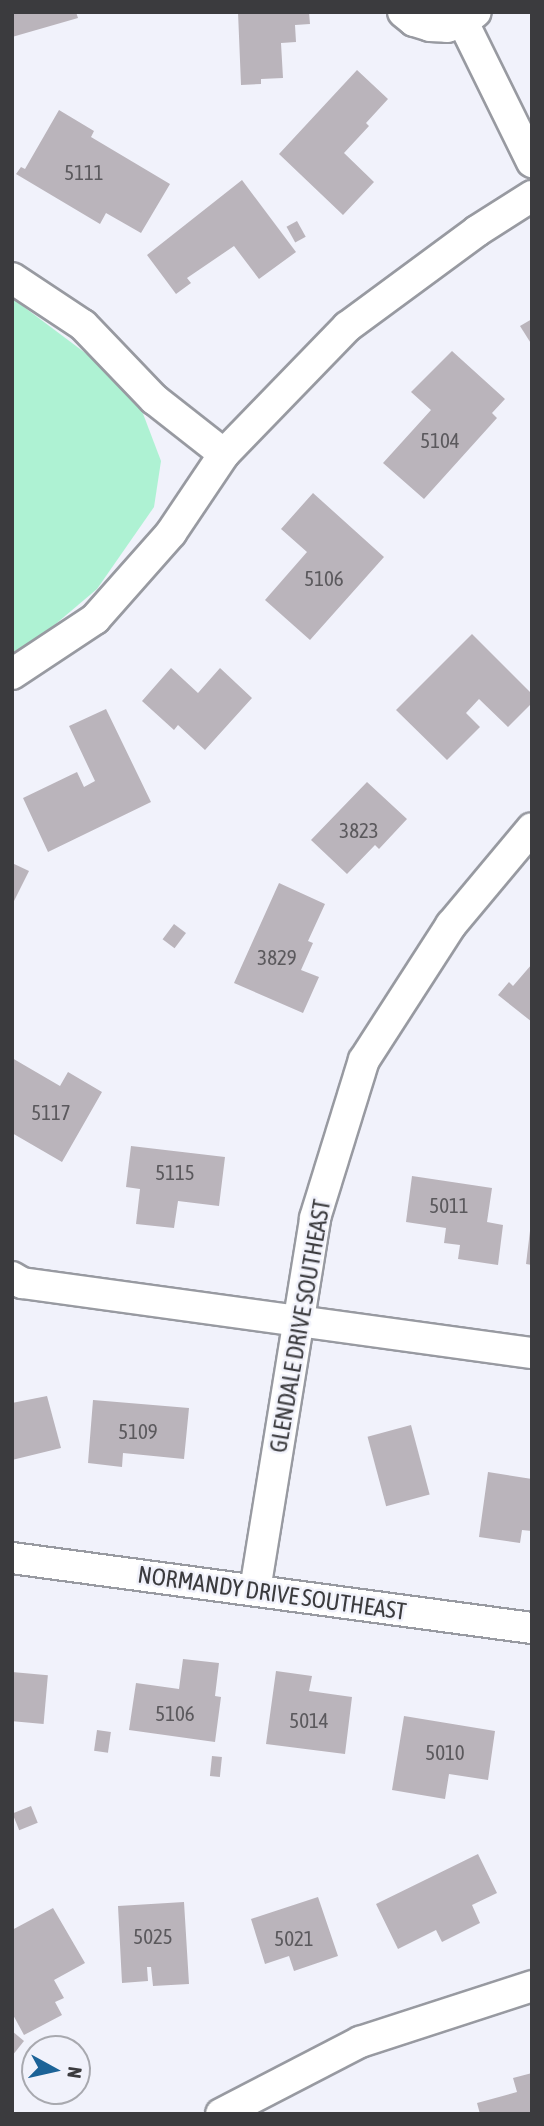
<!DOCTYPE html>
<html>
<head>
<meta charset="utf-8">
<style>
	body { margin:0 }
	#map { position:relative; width:544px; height:2126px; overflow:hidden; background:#f1f2fb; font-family:"Asap Condensed",sans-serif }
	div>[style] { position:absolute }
	.green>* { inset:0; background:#aef2d3 }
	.building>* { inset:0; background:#bab4bb; transform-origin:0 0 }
	.roads { filter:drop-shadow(2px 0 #989aa1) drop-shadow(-2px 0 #989aa1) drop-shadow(0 2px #989aa1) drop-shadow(0 -2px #989aa1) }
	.street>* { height:30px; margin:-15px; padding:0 15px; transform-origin:15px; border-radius:15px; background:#fff }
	span { translate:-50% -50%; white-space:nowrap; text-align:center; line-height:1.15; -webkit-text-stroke:5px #f1f2fb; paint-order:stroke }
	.number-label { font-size:21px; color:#5b595d }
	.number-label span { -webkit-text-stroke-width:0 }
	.street-label { font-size:24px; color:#3b3b3e }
	.frame { position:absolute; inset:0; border:14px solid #3b3b3e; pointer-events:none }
	.north { position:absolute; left:21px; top:2035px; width:70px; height:70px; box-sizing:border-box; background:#f1f2fb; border:2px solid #a8a9af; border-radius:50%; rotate:98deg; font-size:19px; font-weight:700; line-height:28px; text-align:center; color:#3b3b3e }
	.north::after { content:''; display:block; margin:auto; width:24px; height:32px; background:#1c6397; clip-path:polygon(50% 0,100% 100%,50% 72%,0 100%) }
</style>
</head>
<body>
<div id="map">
	<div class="green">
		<div style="clip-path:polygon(12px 298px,108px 370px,142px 411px,161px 461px,154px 507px,97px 589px,32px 644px,12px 652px)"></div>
	</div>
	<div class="building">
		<div style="clip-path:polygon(12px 12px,76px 12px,78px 18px,12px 37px)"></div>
		<div style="clip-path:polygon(238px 12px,309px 12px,310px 24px,295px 25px,296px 42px,281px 43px,283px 78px,261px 79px,261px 84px,241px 85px)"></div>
		<div style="clip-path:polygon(357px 70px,388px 99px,366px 123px,369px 126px,344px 153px,374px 182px,343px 215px,279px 154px)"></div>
		<div style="clip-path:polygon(59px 110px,94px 131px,91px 137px,170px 184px,141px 233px,106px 213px,100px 224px,16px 174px,21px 167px,25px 169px)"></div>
		<div style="clip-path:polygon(242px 180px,296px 252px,259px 279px,234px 246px,187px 278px,191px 283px,176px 294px,147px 255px)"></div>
		<div style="left:297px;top:221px;width:18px;height:12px;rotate:61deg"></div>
		<div style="clip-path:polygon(532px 319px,532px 345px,520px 326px)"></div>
		<div style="clip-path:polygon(452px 351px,505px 399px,492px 413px,497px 418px,424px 499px,383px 463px,431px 410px,411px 392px)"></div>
		<div style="clip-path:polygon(313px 493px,384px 557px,310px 640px,265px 600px,307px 552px,281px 529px)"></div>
		<div style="clip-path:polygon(472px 634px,532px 694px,532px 703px,508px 727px,479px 699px,466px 713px,480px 727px,447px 760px,396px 710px)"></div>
		<div style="clip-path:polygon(171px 668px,198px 693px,220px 668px,252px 698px,205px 750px,178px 725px,174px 730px,142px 701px)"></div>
		<div style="clip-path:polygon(106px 709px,151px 802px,48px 852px,23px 798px,77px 772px,84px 787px,95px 781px,69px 726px)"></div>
		<div style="clip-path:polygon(367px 782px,407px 819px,379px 849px,375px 845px,347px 874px,311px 840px)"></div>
		<div style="clip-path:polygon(12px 863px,29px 871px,12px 905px)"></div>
		<div style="clip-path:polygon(279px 883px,325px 904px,308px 941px,313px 943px,301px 970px,319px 977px,303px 1013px,234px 983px)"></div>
		<div style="left:174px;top:924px;width:15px;height:19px;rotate:37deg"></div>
		<div style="clip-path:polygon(532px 964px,532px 1022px,498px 995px,509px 982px,513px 986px)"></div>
		<div style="clip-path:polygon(12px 1058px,60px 1086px,68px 1072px,102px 1092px,62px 1162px,12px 1133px)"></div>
		<div style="clip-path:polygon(131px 1146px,225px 1157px,219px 1206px,178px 1201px,174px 1228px,136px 1224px,140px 1189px,126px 1187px)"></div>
		<div style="clip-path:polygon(412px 1176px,492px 1188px,487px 1222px,503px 1225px,498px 1265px,458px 1259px,460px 1245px,444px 1243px,446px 1228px,406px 1222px)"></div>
		<div style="clip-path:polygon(530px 1231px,532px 1232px,532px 1265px,526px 1264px)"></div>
		<div style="clip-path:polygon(47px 1396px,61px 1448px,12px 1460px,12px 1403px)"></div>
		<div style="clip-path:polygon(93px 1400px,189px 1408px,184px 1459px,123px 1453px,122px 1467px,88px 1463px)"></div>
		<div style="left:411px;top:1425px;width:72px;height:45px;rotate:75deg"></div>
		<div style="clip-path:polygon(488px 1472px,532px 1479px,532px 1531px,522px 1530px,520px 1543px,479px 1537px)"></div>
		<div style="clip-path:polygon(183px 1659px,219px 1663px,215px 1696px,221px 1697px,215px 1742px,129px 1730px,136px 1683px,179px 1689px)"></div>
		<div style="clip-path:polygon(276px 1671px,312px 1676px,309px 1691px,352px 1697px,345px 1754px,266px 1744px)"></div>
		<div style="left:12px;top:1672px;width:36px;height:49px;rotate:5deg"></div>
		<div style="clip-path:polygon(404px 1716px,495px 1731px,488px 1780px,449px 1774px,445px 1799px,392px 1790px)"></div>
		<div style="left:97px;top:1730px;width:14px;height:21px;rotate:8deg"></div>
		<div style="left:212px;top:1756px;width:10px;height:20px;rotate:6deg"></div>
		<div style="left:31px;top:1806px;width:18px;height:20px;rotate:68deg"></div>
		<div style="clip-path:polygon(478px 1854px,497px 1893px,472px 1905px,480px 1923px,442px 1942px,436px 1930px,398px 1949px,376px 1904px)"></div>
		<div style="clip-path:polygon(318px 1897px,338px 1956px,294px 1971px,289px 1956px,265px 1964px,251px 1919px)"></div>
		<div style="clip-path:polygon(184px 1902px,189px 1984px,153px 1986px,151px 1967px,147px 1967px,148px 1981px,122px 1983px,118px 1906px)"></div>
		<div style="clip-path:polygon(53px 1908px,85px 1963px,54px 1980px,64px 1998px,55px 2002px,62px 2015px,24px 2035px,12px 2013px,12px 1930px)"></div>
		<div style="clip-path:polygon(12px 2031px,24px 2041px,12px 2056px)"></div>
		<div style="clip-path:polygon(532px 2073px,532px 2114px,480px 2114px,477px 2103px,517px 2092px,513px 2078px)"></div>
	</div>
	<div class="roads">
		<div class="street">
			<div style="left:403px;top:12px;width:14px;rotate:39deg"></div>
			<div style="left:414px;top:21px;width:17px;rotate:17deg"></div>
			<div style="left:430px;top:26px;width:17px;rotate:3deg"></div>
			<div style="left:447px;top:27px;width:17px;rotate:-17deg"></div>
			<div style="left:463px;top:22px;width:16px;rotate:-38deg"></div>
			<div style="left:463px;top:22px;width:156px;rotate:63.8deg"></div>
			<div style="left:12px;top:278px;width:85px;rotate:33.5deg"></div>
			<div style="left:83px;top:325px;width:103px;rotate:46.2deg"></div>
			<div style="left:154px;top:399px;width:89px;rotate:38.2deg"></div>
			<div style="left:12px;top:674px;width:100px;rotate:-33.5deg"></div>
			<div style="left:95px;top:619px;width:115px;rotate:-48.5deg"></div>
			<div style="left:171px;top:533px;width:95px;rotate:-56.1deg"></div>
			<div style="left:224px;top:454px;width:177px;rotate:-45.9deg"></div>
			<div style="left:347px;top:327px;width:162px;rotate:-36.4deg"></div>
			<div style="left:477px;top:231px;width:65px;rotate:-32.5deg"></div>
			<div style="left:12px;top:1277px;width:12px;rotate:31deg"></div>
			<div style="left:22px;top:1283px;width:515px;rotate:7.82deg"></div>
			<div style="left:12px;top:1558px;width:525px;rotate:7.67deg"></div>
			<div style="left:255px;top:1590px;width:377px;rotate:-80.8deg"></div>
			<div style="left:315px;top:1218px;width:165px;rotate:-72.8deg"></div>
			<div style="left:364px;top:1060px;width:161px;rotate:-57.2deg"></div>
			<div style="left:451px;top:925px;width:126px;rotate:-50.1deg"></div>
			<div style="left:221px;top:2114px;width:157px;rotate:-27.4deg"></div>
			<div style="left:360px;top:2042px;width:181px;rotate:-18deg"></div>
		</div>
	</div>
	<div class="number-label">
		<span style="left:84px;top:172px">5111</span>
		<span style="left:440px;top:440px">5104</span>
		<span style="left:324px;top:578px">5106</span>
		<span style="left:359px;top:830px">3823</span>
		<span style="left:277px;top:957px">3829</span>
		<span style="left:51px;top:1112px">5117</span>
		<span style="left:175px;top:1172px">5115</span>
		<span style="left:449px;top:1205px">5011</span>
		<span style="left:138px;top:1431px">5109</span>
		<span style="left:175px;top:1713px">5106</span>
		<span style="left:309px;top:1720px">5014</span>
		<span style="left:445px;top:1752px">5010</span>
		<span style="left:153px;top:1936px">5025</span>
		<span style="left:294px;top:1938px">5021</span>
	</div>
	<div class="street-label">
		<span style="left:300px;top:1326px;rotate:-80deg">GLENDALE DRIVE SOUTHEAST</span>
		<span style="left:272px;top:1593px;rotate:8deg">NORMANDY DRIVE SOUTHEAST</span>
	</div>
	<div class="frame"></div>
	<div class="north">N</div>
</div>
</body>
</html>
